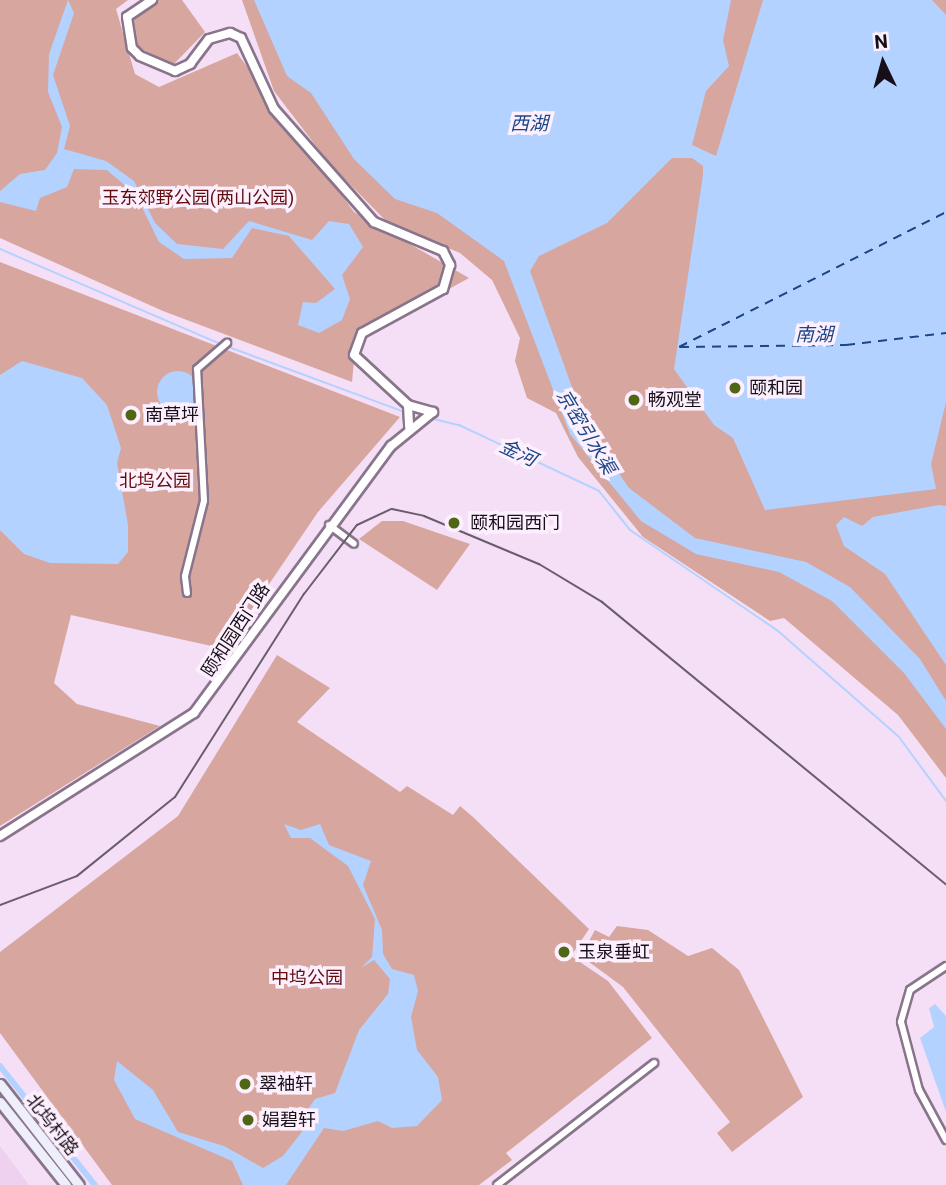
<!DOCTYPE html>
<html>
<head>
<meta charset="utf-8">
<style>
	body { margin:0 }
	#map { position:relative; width:946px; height:1185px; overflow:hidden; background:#f5dff7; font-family:Roboto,"Noto Sans SC",sans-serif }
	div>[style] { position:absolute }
	.built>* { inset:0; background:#edd1ef }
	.green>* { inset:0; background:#d7a69f }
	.water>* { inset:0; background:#b4d2ff }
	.round { border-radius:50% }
	.stream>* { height:2px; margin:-1px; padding:0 1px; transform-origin:1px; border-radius:1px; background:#b4d2ff }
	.canal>* { height:6px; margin:-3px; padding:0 3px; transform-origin:3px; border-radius:3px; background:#b4d2ff }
	.ferry>* { height:2px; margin-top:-1px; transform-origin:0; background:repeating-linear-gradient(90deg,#1a4686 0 9px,transparent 0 16px) }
	.roads { filter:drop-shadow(2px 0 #89758b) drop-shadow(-2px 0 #89758b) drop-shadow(0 2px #89758b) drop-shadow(0 -2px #89758b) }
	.minor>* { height:6px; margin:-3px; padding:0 3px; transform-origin:3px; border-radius:3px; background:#fff }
	.tertiary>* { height:8px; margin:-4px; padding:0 4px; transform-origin:4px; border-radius:4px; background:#fff }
	.secondary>* { height:9px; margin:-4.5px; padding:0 4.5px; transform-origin:4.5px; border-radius:4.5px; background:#efeefb }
	.tram>* { height:2px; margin:-1px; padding:0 1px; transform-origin:1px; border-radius:1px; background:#6a5d6b }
	.dots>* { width:19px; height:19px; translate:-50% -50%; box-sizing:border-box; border:4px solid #fdf0fe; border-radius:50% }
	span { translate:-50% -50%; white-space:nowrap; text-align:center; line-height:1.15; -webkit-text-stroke:7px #fdf0fe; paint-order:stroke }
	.park-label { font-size:18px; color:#630e0d }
	.poi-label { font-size:18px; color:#170f17 }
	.left { translate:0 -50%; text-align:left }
	.street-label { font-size:18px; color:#170f17 }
	.water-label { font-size:19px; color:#1a4686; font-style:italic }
	.north { position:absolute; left:848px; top:28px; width:70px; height:70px; -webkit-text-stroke:5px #fdf0fe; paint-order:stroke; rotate:355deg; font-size:19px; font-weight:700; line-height:28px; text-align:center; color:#170f17 }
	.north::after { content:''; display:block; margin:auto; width:24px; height:32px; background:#170f17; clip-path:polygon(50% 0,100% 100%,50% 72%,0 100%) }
</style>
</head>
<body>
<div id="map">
	<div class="built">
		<div style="clip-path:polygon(0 1146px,29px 1185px,0 1185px)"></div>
	</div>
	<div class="green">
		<div style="clip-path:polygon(0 0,128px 0,116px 9px,135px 74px,159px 87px,237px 53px,354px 212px,469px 278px,356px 340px,352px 382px,163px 311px,0 238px)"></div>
		<div style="clip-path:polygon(158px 0,182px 0,205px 32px,173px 65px,136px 46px,131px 18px)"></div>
		<div style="clip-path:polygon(242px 0,946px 0,946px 778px,898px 715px,784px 618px,770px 621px,643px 537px,578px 457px,556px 413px,527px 398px,515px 361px,520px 338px,492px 280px,460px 253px,387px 222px,329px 163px,274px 91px)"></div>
		<div style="clip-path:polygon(0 262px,400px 417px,318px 512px,225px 649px,71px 615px,54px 683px,77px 704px,160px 726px,0 826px)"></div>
		<div style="clip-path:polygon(382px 521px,403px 521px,470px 544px,437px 590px,359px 539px)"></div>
		<div style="clip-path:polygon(277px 655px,330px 688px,297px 722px,400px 792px,407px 786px,453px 815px,460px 806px,473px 817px,589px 929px,571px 956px,608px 981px,652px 1038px,506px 1153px,512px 1160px,479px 1185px,112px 1185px,0 1033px,0 952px,178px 816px)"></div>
		<div style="clip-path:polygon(617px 926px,648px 930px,688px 956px,712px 948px,739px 970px,803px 1097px,732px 1152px,717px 1133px,730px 1122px,623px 987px,581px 956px,595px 930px,609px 937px)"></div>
	</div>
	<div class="water">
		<div style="clip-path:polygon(68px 0,74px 13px,53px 75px,70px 126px,64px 149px,106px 161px,134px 181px,155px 223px,177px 244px,223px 249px,249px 221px,312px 240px,329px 221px,349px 224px,363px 247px,342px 275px,350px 299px,342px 320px,319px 333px,298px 325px,303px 302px,316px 303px,335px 289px,289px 236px,252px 228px,232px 258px,184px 259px,159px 242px,136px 195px,107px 170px,74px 169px,67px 187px,40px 198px,36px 211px,0 202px,0 191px,20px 174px,45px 170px,57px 153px,62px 127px,48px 92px,49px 54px)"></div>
		<div style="clip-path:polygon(254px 0,731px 0,723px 40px,729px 66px,706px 91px,692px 145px,716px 156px,763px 0,932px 0,946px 15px,946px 402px,931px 464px,936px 489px,765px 510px,733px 438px,714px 425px,674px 369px,703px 175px,703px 166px,692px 158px,672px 158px,607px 223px,539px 256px,530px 271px,586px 426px,629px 488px,695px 538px,806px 562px,850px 587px,920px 659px,946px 701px,946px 729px,904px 673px,832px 601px,779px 572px,696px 554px,641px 521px,570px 434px,504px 261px,437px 213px,395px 199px,354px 159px,311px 93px,287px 76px)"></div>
		<div style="clip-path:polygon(22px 361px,82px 378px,107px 405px,121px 448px,117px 463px,128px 525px,128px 552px,118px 564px,50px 563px,24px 554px,0 530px,0 375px)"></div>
		<div class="round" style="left:157px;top:371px;width:42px;height:42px"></div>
		<div style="clip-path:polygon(939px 505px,946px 506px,946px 665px,885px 574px,844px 546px,836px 525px,844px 517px,862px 526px,873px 517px)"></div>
		<div style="clip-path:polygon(284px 824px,301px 830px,320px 824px,329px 845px,371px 861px,363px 885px,382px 930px,383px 954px,392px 969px,414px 975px,418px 991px,411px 1017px,417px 1050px,438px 1077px,442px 1100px,417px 1126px,392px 1128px,378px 1121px,343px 1131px,324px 1128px,286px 1185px,243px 1185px,232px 1161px,135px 1119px,114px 1080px,117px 1061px,153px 1090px,178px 1132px,224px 1146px,263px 1168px,283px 1156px,308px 1124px,306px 1112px,315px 1099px,335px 1093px,359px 1030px,388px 994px,390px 979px,374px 960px,361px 968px,372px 957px,375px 919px,348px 866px,310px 838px,291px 838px)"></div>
		<div style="clip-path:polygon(935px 1004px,946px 1016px,946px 1112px,920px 1038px,934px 1027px,929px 1008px)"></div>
	</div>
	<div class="stream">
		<div style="left:0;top:249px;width:241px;rotate:23.3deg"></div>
		<div style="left:226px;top:346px;width:190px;rotate:20.3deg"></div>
		<div style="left:430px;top:418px;width:30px;rotate:14deg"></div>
		<div style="left:459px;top:425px;width:155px;rotate:25.2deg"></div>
		<div style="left:599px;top:491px;width:50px;rotate:51.5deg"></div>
		<div style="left:630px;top:530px;width:179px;rotate:34.3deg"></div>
		<div style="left:778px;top:631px;width:161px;rotate:41.2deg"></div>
		<div style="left:899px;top:737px;width:79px;rotate:53.7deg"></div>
	</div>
	<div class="canal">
		<div style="left:0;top:1066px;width:152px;rotate:51.4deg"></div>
	</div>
	<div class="ferry">
		<div style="left:679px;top:347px;width:299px;rotate:-26.8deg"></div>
		<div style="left:680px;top:347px;width:166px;rotate:-0.7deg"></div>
		<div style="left:846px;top:345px;width:101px;rotate:-6.8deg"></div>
	</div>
	<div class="roads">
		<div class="minor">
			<div style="left:329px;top:525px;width:31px;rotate:37deg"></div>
			<div style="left:187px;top:593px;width:17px;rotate:-97deg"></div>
			<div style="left:185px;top:576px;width:77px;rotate:-75.8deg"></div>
			<div style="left:204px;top:501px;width:132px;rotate:-93deg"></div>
			<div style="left:197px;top:369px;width:40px;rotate:-41deg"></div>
			<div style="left:946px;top:966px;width:43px;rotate:146.3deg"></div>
			<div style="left:910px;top:990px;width:33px;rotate:106deg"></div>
			<div style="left:901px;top:1022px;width:70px;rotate:75.2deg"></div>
			<div style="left:919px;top:1090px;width:57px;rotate:61.6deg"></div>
			<div style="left:497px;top:1185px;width:199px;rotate:-37.8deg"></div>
		</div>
		<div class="tertiary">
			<div style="left:152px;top:0;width:30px;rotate:146deg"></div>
			<div style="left:127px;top:17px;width:31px;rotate:81deg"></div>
			<div style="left:132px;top:48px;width:11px;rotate:45deg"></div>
			<div style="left:140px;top:56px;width:38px;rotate:23deg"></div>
			<div style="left:175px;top:71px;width:17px;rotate:-25deg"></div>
			<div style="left:190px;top:64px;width:31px;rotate:-53deg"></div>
			<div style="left:209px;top:39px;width:22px;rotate:-16deg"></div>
			<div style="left:230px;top:33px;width:12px;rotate:24deg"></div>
			<div style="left:241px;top:38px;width:78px;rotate:65.1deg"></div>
			<div style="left:274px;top:109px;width:151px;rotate:48.5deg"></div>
			<div style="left:374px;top:222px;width:75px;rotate:22.8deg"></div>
			<div style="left:443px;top:251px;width:16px;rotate:63deg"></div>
			<div style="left:450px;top:265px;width:25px;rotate:106deg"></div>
			<div style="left:443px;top:289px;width:92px;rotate:151.5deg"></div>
			<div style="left:362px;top:333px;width:23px;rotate:110deg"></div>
			<div style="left:354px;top:355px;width:74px;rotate:42.8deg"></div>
			<div style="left:408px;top:405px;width:26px;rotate:16deg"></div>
			<div style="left:408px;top:405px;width:22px;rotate:87deg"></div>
			<div style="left:0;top:836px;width:230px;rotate:-32.4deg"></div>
			<div style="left:194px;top:713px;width:332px;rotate:-53.6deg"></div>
			<div style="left:391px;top:446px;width:54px;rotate:-39deg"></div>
		</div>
		<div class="secondary">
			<div style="left:0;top:1084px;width:128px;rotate:52deg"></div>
			<div style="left:0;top:1102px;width:106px;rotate:51.5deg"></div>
		</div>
	</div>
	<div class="tram">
		<div style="left:0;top:905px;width:82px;rotate:-20.6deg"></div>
		<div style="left:77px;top:876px;width:126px;rotate:-38.9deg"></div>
		<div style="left:175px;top:797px;width:241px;rotate:-57.6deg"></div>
		<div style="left:304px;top:594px;width:87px;rotate:-52.5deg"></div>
		<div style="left:357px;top:525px;width:38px;rotate:-25deg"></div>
		<div style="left:392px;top:509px;width:33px;rotate:12deg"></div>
		<div style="left:424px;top:516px;width:125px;rotate:22.7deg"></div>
		<div style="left:539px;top:564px;width:74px;rotate:31.1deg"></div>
		<div style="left:602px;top:602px;width:445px;rotate:39.4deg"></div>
	</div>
	<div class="dots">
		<div style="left:735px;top:388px;background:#506614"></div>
		<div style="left:634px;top:400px;background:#506614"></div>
		<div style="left:131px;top:415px;background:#506614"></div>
		<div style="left:454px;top:523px;background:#506614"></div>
		<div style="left:564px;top:952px;background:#506614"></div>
		<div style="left:245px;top:1084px;background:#506614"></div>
		<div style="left:248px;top:1120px;background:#506614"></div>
	</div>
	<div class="park-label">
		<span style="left:198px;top:198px">玉东郊野公园(两山公园)</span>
		<span style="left:155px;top:481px">北坞公园</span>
		<span style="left:307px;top:978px">中坞公园</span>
	</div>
	<div class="poi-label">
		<span class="left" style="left:749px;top:388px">颐和园</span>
		<span class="left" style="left:648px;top:400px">畅观堂</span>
		<span class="left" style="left:145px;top:415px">南草坪</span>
		<span class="left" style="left:470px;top:523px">颐和园西门</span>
		<span class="left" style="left:578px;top:952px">玉泉垂虹</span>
		<span class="left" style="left:259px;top:1084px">翠袖轩</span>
		<span class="left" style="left:262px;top:1120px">娟碧轩</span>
	</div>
	<div class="street-label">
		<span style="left:236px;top:630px;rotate:-57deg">颐和园西门路</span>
		<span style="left:52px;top:1125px;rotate:52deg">北坞村路</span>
	</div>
	<div class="water-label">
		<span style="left:529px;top:124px">西湖</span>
		<span style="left:814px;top:335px">南湖</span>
		<span style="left:586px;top:432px;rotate:59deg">京密引水渠</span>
		<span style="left:518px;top:453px;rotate:25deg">金河</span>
	</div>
	<div class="north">N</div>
</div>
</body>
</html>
